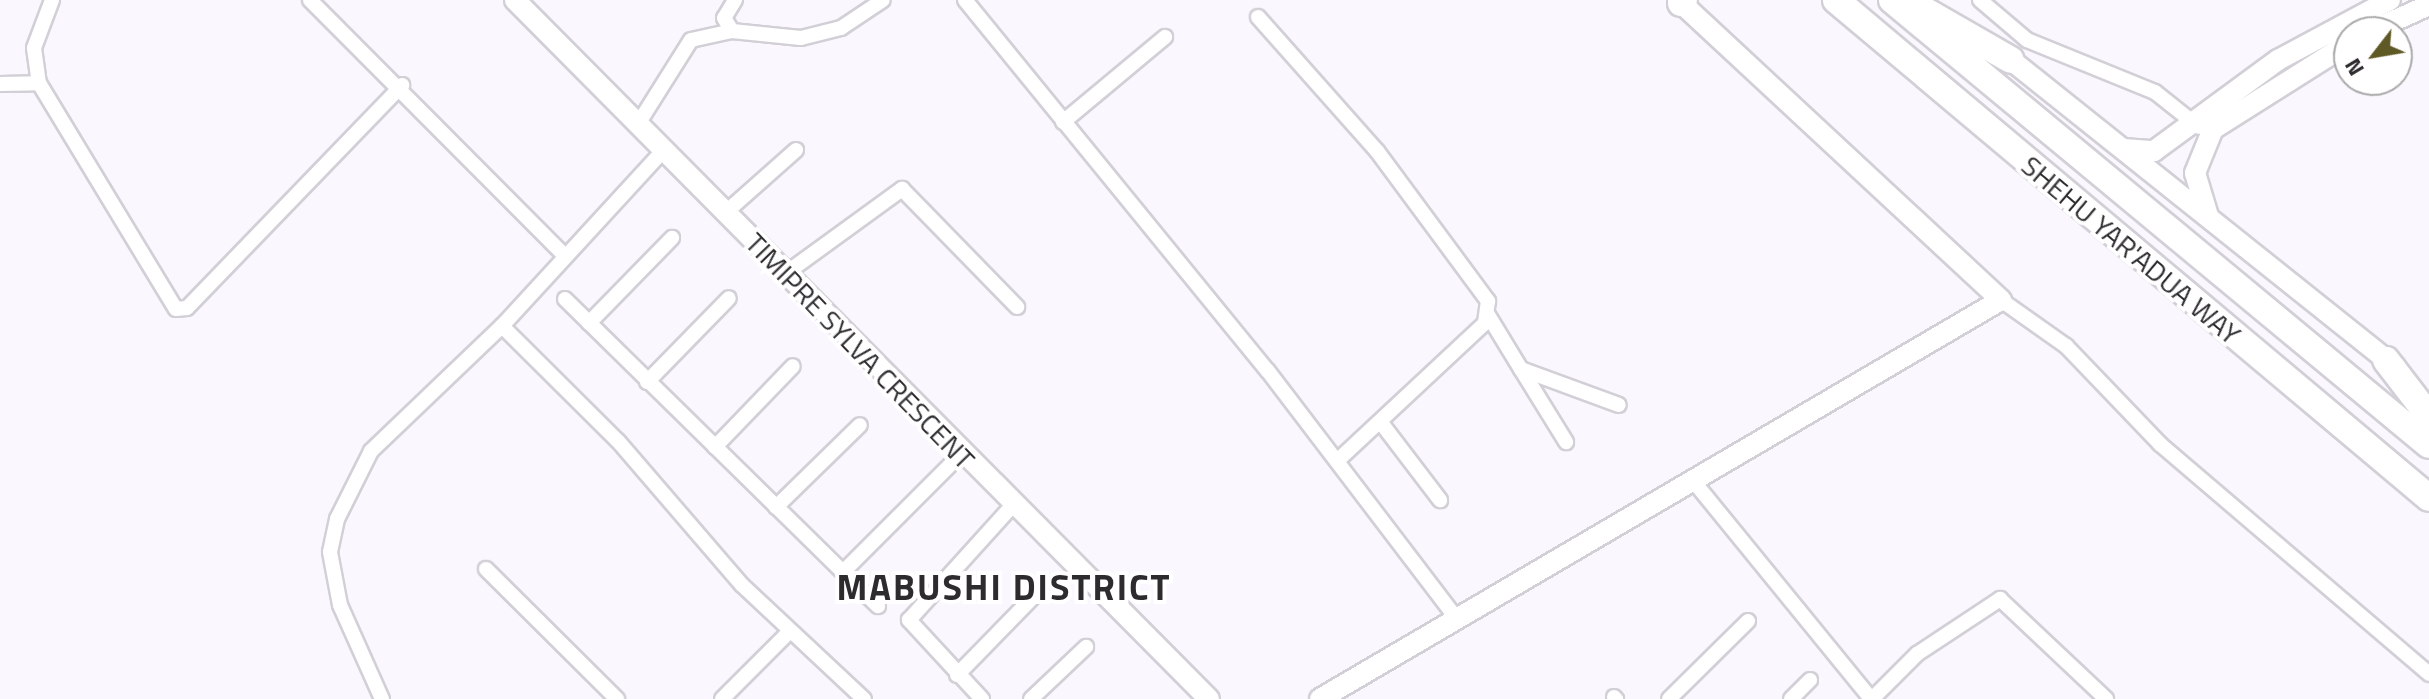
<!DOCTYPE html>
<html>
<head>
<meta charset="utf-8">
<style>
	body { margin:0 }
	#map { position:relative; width:2429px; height:699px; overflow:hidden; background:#fbf7fe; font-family:"Titillium Web",sans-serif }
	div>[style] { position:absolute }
	.roads { filter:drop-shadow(2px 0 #d3cfd7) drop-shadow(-2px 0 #d3cfd7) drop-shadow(0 2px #d3cfd7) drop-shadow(0 -2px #d3cfd7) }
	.street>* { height:14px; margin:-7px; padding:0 7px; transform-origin:7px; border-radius:7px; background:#fff }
	.secondary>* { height:20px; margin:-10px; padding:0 10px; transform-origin:10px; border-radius:10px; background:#fff }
	.highway>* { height:26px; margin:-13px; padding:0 13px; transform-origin:13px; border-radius:13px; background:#fff }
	span { translate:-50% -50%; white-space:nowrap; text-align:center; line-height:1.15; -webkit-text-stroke:8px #fff; paint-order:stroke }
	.street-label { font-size:28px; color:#2d2b2e }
	.district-label { font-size:36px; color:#2d2b2e; font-weight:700; letter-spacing:2px }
	.north { position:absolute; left:2333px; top:16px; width:80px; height:80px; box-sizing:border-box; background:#fff; border:2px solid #abaaab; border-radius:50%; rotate:239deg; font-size:22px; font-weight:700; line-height:32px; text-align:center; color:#2d2b2e }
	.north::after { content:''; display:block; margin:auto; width:28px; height:36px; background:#5f5925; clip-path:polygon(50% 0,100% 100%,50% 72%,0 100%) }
</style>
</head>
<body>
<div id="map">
	<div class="roads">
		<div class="street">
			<div style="left:52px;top:0;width:51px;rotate:110.6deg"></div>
			<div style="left:34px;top:48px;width:35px;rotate:82deg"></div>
			<div style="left:39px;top:83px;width:264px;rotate:58.8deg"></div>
			<div style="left:176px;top:309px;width:11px;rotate:-5deg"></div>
			<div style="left:187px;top:308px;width:310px;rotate:-46deg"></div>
			<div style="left:310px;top:0;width:357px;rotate:45.1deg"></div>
			<div style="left:735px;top:0;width:21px;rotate:121deg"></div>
			<div style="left:724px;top:18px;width:15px;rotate:58deg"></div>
			<div style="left:732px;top:31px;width:69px;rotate:5.8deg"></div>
			<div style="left:801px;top:38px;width:41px;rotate:-14deg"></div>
			<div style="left:841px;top:28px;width:50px;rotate:-33.7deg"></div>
			<div style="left:965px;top:0;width:479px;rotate:50.8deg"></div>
			<div style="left:1268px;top:371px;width:313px;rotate:52.7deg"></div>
			<div style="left:1980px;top:0;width:62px;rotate:40.4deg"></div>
			<div style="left:2027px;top:40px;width:138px;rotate:22.1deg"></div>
			<div style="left:2155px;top:92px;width:56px;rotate:38.5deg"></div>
			<div style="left:1258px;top:17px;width:179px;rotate:48.4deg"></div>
			<div style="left:1377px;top:151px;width:187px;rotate:53.5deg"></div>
			<div style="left:1488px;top:301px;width:22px;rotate:98deg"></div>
			<div style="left:1485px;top:323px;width:201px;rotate:137deg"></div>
			<div style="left:0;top:84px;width:39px;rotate:-1deg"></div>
			<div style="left:1063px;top:122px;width:133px;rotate:-39.8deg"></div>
			<div style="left:638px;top:124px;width:99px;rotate:-57.8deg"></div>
			<div style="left:691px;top:40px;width:42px;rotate:-12.4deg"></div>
			<div style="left:725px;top:213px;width:95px;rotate:-41.6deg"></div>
			<div style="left:785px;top:274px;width:145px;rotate:-36deg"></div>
			<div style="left:902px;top:189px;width:165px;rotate:45.7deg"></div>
			<div style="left:565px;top:299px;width:390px;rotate:44.5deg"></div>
			<div style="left:843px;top:572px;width:165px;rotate:-45deg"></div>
			<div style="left:2001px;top:300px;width:80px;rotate:35.3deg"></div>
			<div style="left:2066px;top:346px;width:136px;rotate:46.2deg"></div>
			<div style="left:2160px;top:444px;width:354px;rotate:40.5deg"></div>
			<div style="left:1488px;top:315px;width:63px;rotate:58.6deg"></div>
			<div style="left:1521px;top:369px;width:104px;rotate:20.2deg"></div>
			<div style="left:589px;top:323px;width:119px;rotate:-45.7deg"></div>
			<div style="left:502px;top:326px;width:163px;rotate:44.8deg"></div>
			<div style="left:618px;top:441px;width:190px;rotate:49.3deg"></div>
			<div style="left:742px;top:585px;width:167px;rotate:43.1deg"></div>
			<div style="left:1521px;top:369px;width:86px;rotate:58.3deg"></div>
			<div style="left:647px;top:382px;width:117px;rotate:-45.7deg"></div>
			<div style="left:1382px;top:424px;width:96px;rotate:52.7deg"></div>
			<div style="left:715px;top:447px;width:112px;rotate:-46.1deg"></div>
			<div style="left:1695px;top:483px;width:279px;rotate:50.8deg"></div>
			<div style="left:776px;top:507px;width:117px;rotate:-44.3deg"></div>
			<div style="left:486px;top:569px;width:185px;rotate:44.8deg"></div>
			<div style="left:843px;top:572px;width:49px;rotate:44.2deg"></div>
			<div style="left:957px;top:675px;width:115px;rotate:-45.7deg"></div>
			<div style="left:1614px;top:697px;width:3px;rotate:45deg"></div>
			<div style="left:382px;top:699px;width:103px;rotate:-114.1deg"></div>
			<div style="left:340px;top:605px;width:54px;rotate:-100.7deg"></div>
			<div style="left:330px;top:552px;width:34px;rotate:-78deg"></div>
			<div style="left:337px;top:519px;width:76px;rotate:-63.4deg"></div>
			<div style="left:371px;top:451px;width:181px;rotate:-43.7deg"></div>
			<div style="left:502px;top:326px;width:239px;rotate:-47.4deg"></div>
			<div style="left:722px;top:699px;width:96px;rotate:-45deg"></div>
			<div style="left:982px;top:699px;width:108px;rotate:-132.7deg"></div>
			<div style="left:909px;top:620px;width:154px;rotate:-47.9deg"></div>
			<div style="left:1031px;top:699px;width:76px;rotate:-43.4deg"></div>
			<div style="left:1669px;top:699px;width:111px;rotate:-44.6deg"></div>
			<div style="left:1791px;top:699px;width:27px;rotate:-45deg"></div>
			<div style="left:1872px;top:699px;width:64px;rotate:-45deg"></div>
			<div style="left:1917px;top:654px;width:100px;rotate:-33.5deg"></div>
			<div style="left:2000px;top:599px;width:146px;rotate:43.3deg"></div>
		</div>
		<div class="secondary">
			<div style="left:515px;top:0;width:985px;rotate:45.21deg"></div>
			<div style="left:2369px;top:32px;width:66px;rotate:-24.2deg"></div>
			<div style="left:2011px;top:60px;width:492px;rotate:38.6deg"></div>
			<div style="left:2123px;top:149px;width:31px;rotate:4deg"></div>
			<div style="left:2154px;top:151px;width:154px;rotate:-36.3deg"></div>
			<div style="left:2278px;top:60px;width:127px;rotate:-28.2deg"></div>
			<div style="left:2208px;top:216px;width:45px;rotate:-106.8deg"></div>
			<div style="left:2195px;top:173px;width:48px;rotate:-67.8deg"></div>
			<div style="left:2213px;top:129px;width:161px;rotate:-32.3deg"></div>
			<div style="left:1320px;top:699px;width:789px;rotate:-30.37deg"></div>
			<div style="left:2001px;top:300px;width:441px;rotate:-137.1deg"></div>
		</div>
		<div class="highway">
			<div style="left:1836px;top:0;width:774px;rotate:40.02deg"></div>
			<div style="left:1892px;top:0;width:697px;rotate:39.65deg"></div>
			<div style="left:1910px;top:2px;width:116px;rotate:29.9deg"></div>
			<div style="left:1681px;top:3px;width:4px;rotate:-45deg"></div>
			<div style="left:2386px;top:360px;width:71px;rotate:52.5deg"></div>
		</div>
	</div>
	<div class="street-label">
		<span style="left:2131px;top:250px;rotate:40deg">SHEHU YAR'ADUA WAY</span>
		<span style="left:860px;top:351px;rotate:46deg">TIMIPRE SYLVA CRESCENT</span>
	</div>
	<div class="district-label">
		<span style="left:1004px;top:587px">MABUSHI DISTRICT</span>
	</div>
	<div class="north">N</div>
</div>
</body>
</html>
